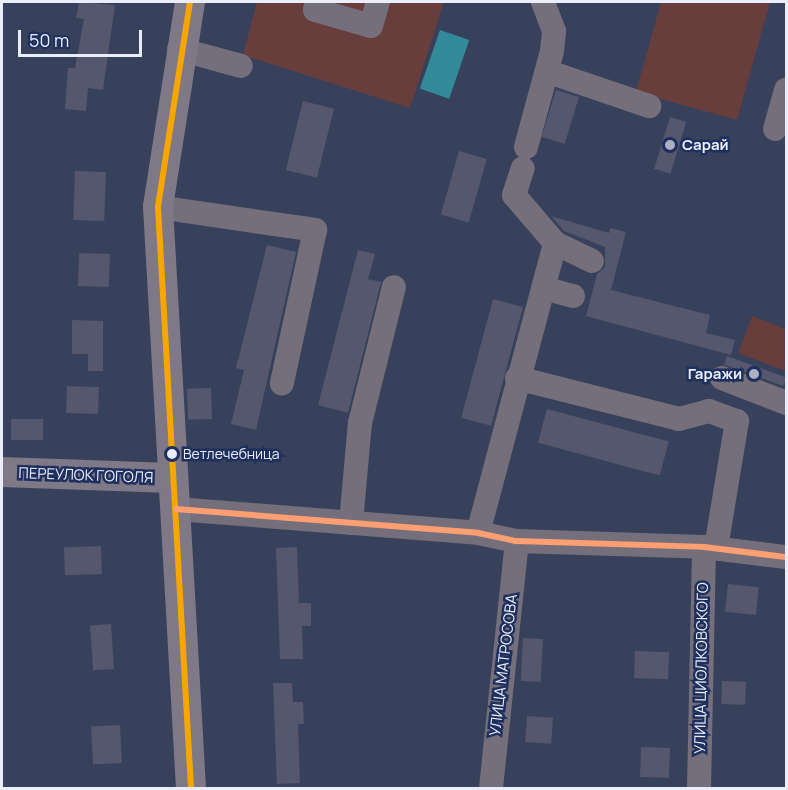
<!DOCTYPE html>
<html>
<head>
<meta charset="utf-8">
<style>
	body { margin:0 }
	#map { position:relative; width:788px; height:790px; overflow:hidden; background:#38415b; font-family:Manrope,sans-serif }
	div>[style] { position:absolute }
	.green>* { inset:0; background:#683e3d }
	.water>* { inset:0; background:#338b99; transform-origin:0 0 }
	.building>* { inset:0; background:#54576d; transform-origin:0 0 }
	.minor>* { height:24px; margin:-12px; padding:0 12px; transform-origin:12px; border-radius:12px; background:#746f7a }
	.major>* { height:30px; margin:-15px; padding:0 15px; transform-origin:15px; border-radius:15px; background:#7e7887 }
	.bus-1>* { height:6px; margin:-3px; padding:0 3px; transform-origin:3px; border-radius:3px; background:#f7a600 }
	.bus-2>* { height:6px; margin:-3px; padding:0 3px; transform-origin:3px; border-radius:3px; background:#fd9f72 }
	.dots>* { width:16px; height:16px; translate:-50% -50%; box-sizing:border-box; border:3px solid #1f2f5e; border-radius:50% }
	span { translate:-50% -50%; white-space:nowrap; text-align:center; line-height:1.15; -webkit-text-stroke:5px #1f2f5e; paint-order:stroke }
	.bus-label { font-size:14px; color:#e9eefa }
	.left { translate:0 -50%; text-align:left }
	.poi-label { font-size:15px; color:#e9eefa; font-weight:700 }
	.right { translate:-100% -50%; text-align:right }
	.street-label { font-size:15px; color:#e9eefa }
	.frame { position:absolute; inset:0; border:3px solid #e9eefa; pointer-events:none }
	.scale { position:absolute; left:18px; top:30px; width:124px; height:27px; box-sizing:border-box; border:3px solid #e9eefa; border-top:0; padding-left:8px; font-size:18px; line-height:21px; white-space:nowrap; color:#e9eefa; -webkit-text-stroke:4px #1f2f5e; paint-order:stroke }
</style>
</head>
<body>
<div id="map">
	<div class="green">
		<div style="clip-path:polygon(257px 2px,444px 2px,410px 108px,243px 55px)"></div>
		<div style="clip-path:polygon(661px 2px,770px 2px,737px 120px,636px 92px)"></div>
		<div style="clip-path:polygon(752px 316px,786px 329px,786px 371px,738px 353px)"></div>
	</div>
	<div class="water">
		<div style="left:440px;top:30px;width:31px;height:62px;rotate:19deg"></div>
	</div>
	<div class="building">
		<div style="clip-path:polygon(79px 2px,115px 5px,103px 90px,88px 88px,86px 111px,65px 109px,68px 68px,75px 68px,84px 19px,76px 18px)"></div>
		<div style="left:556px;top:90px;width:24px;height:49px;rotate:17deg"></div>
		<div style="left:303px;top:101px;width:32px;height:71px;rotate:14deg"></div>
		<div style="left:670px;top:117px;width:17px;height:54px;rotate:17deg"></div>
		<div style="left:459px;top:151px;width:29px;height:66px;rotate:16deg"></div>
		<div style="left:75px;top:171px;width:31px;height:49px;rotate:2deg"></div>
		<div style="clip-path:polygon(551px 216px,609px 233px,610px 228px,626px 232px,611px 290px,710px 315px,706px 333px,735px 340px,731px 355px,586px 316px,597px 274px,605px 267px,605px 247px,564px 231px)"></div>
		<div style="clip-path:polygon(267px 245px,296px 252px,256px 430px,231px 424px,244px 370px,236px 368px)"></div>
		<div style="clip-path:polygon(358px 250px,375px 254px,368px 279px,381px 282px,348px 413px,318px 405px)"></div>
		<div style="left:79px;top:253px;width:31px;height:33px;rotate:2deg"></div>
		<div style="left:493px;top:299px;width:31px;height:123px;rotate:15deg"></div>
		<div style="clip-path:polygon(72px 320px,103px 321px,103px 371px,88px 371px,88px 354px,72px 354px)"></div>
		<div style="left:727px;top:356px;width:63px;height:9px;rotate:20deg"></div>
		<div style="left:67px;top:386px;width:32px;height:27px;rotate:2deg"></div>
		<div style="left:211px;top:388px;width:31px;height:24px;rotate:88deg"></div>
		<div style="left:547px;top:409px;width:126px;height:35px;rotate:15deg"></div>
		<div style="left:11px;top:419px;width:32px;height:21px"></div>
		<div style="left:101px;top:546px;width:28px;height:37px;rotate:88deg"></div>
		<div style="clip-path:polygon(297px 547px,299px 603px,311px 603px,311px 626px,302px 626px,303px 659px,280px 659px,276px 548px)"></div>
		<div style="left:728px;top:584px;width:31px;height:28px;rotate:6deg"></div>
		<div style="left:111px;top:624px;width:45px;height:21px;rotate:86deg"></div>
		<div style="left:523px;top:638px;width:20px;height:43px;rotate:3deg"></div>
		<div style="left:635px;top:651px;width:34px;height:27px;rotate:2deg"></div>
		<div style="left:722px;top:681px;width:24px;height:23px;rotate:2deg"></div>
		<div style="clip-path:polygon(273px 683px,292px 683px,293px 702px,303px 702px,304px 724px,298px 724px,300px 783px,277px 784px)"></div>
		<div style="left:527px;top:716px;width:26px;height:26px;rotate:4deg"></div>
		<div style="left:120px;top:725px;width:38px;height:29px;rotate:87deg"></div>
		<div style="left:641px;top:747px;width:29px;height:30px;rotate:2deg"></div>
	</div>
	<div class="minor">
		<div style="left:317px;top:2px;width:8px;rotate:104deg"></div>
		<div style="left:315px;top:10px;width:58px;rotate:15.9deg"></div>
		<div style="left:371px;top:26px;width:25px;rotate:-74deg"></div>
		<div style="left:179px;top:49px;width:64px;rotate:15.3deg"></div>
		<div style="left:549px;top:72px;width:106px;rotate:18.8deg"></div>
		<div style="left:775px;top:129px;width:41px;rotate:-74.2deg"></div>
		<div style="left:526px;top:147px;width:99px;rotate:-74.8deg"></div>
		<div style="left:552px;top:51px;width:20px;rotate:-84deg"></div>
		<div style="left:554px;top:31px;width:31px;rotate:-111deg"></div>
		<div style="left:158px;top:207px;width:159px;rotate:8.3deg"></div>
		<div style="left:315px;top:230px;width:157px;rotate:102.2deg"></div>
		<div style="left:555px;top:243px;width:41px;rotate:25.9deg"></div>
		<div style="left:543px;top:288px;width:31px;rotate:15deg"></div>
		<div style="left:517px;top:378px;width:167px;rotate:14.2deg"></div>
		<div style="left:679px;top:419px;width:31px;rotate:-15deg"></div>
		<div style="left:709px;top:411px;width:30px;rotate:20deg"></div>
		<div style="left:737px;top:421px;width:129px;rotate:99.4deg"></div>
		<div style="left:722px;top:378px;width:69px;rotate:21.3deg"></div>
		<div style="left:176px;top:509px;width:303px;rotate:4.5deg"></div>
		<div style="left:478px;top:533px;width:40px;rotate:12deg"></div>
		<div style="left:517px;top:541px;width:187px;rotate:1.8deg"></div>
		<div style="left:704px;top:547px;width:83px;rotate:7deg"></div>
		<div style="left:351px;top:523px;width:100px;rotate:-84.9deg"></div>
		<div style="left:360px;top:423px;width:140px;rotate:-76deg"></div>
		<div style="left:478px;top:533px;width:300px;rotate:-75.1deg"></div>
		<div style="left:555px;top:243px;width:63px;rotate:-130.5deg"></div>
		<div style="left:514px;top:195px;width:28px;rotate:-72deg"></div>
		<div style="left:491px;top:788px;width:248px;rotate:-84deg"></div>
		<div style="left:699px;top:788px;width:241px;rotate:-88.8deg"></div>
	</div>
	<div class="major">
		<div style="left:190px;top:2px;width:207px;rotate:98.9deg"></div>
		<div style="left:158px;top:207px;width:582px;rotate:86.75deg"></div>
		<div style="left:2px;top:472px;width:169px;rotate:2deg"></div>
	</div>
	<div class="bus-1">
		<div style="left:190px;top:2px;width:207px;rotate:98.9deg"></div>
		<div style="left:158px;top:207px;width:582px;rotate:86.75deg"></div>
	</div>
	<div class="bus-2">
		<div style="left:176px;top:509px;width:303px;rotate:4.5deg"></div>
		<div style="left:478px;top:533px;width:40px;rotate:12deg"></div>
		<div style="left:517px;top:541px;width:187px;rotate:1.8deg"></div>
		<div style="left:704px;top:547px;width:83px;rotate:7deg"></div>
	</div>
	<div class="dots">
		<div style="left:670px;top:145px;background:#abb1c2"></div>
		<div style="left:754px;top:374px;background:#abb1c2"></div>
		<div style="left:172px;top:454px;background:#e9eefa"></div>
	</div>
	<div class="bus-label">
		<span class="left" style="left:183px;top:454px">Ветлечебница</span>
	</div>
	<div class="poi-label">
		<span class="left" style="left:682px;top:145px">Сарай</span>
		<span class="right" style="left:742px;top:374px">Гаражи</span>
	</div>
	<div class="street-label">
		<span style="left:86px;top:475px;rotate:2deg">ПЕРЕУЛОК ГОГОЛЯ</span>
		<span style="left:503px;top:665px;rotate:-83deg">УЛИЦА МАТРОСОВА</span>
		<span style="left:701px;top:668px;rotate:-89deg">УЛИЦА ЦИОЛКОВСКОГО</span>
	</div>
	<div class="frame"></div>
	<div class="scale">50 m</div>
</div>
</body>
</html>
